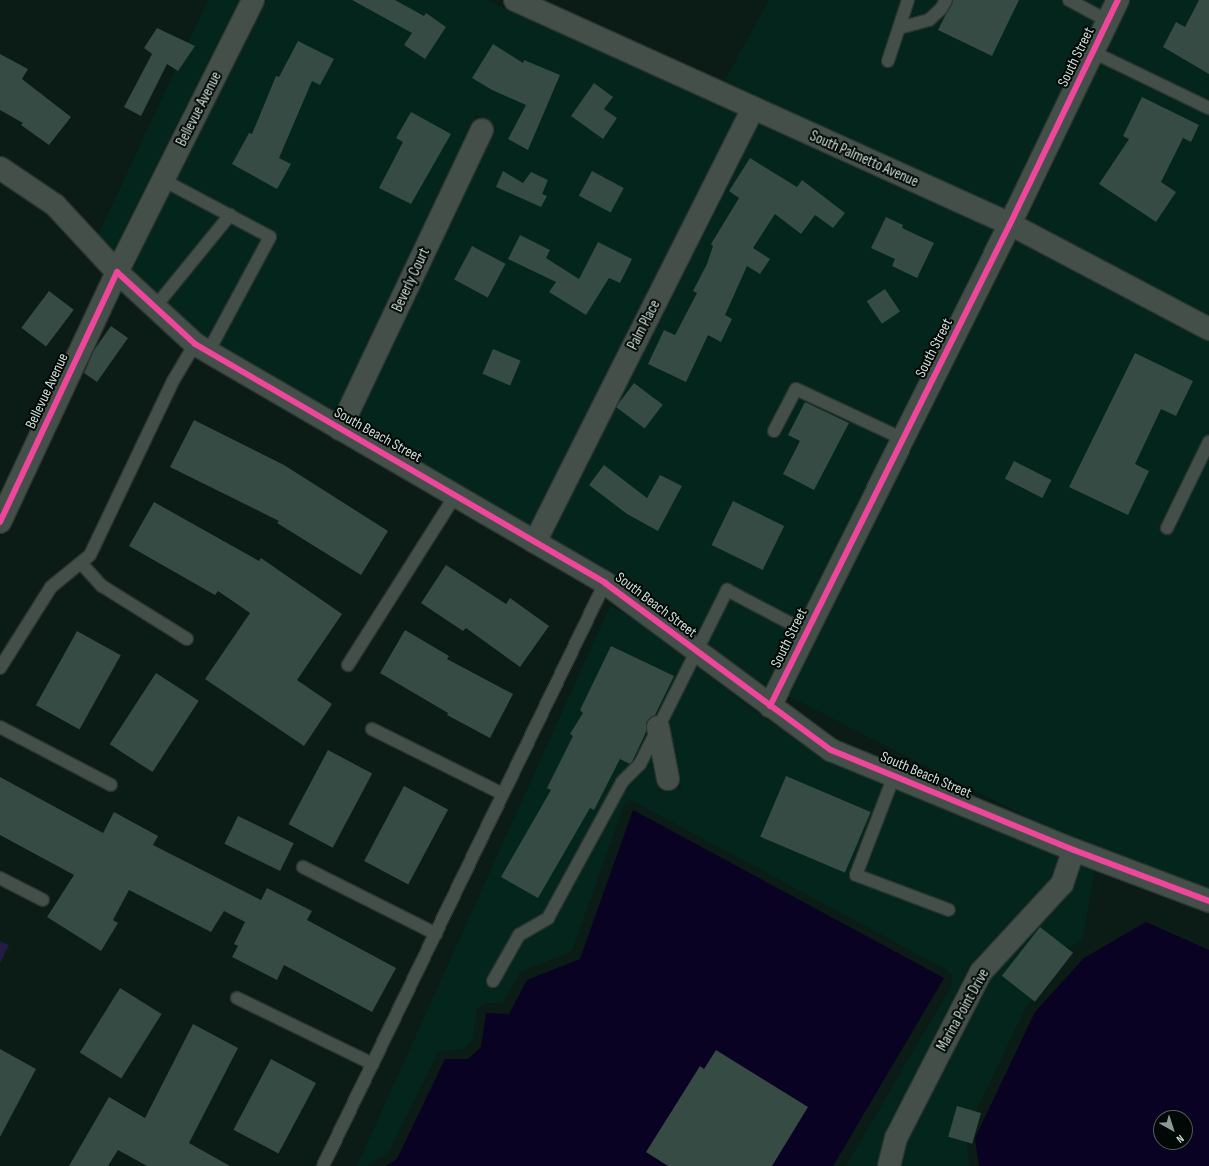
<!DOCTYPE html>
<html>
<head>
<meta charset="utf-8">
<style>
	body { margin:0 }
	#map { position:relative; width:1209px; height:1166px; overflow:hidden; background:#0b1b15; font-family:"Sofia Sans Condensed",sans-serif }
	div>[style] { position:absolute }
	.built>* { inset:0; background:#03251b }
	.green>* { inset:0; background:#251c45 }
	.water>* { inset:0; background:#090222 }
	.building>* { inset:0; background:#354b43; transform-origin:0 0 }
	.roads { filter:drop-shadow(1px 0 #2b3531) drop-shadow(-1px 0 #2b3531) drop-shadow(0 1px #2b3531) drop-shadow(0 -1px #2b3531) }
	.lane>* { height:12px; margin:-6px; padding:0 6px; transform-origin:6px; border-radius:6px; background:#444f4a }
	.street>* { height:22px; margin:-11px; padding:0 11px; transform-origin:11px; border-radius:11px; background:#444f4a }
	.secondary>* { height:22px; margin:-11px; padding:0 11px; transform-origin:11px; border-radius:11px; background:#444f4a }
	.cycleway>* { height:6px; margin:-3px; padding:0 3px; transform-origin:3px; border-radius:3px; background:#ed469a }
	span { translate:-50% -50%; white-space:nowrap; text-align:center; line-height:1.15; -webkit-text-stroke:4px #010805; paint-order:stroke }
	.street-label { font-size:15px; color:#d0dfd8 }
	.north { position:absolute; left:1153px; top:1110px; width:40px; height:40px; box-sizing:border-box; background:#010805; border:1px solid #545e59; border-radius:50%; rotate:141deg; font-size:11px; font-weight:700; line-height:16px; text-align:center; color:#d0dfd8 }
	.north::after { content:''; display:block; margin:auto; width:14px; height:18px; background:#8b9a94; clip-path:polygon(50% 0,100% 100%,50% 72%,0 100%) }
</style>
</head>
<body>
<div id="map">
	<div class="built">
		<div style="clip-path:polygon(208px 0,239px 0,113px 252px,98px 235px)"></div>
		<div style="clip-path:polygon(267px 0,487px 0,737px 114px,530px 526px,355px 425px,497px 127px,476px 115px,334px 413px,201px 335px,131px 271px)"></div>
		<div style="clip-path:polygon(769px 0,1105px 0,1004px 209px,723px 83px)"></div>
		<div style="clip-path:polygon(1131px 0,1209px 0,1209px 316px,1026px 220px)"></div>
		<div style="clip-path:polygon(759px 124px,994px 229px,767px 685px,743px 674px,611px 574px,550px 538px)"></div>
		<div style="clip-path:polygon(1016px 240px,1209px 341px,1209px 889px,1048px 828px,788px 696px)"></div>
		<div style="clip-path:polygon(evenodd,610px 606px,632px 617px,754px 710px,826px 759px,1059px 856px,1051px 877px,970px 965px,887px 1129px,877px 1166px,846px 1166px,952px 985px,952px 975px,947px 970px,631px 800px,624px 805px,572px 951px,520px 972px,503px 1003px,485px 1003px,477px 1008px,472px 1041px,463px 1049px,438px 1052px,389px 1152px,367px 1166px,357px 1166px,610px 606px,667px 715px,681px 789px,659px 791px,645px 717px,667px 715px)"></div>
		<div style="clip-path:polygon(1081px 865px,1095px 870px,1082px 941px,1062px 951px,1040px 991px,1026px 1007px,966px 1132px,969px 1166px,901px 1166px,907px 1143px,990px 979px,1070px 893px)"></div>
	</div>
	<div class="green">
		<div style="clip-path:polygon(0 941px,9px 945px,0 963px)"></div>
	</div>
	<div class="water">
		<div style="clip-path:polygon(633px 810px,944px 978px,833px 1166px,386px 1166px,397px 1159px,445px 1059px,468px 1059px,481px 1047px,486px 1013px,509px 1014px,527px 980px,580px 959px)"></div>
		<div style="clip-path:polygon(evenodd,1146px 922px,1209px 950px,1209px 1166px,979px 1166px,975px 1138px,1035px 1012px,1084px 958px,1146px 922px,1161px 1118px,1185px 1118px,1185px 1142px,1161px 1142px,1161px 1118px)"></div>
	</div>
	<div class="building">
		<div style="clip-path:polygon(352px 0,395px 0,424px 16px,426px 13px,446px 27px,425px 59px,404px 45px,412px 33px)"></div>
		<div style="clip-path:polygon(953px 0,1019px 0,992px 56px,938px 30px)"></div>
		<div style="clip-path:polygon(1199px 0,1209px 0,1209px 74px,1163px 47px,1176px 22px,1185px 27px)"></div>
		<div style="clip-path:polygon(157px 28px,195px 46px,178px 71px,167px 64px,141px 116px,124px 107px,152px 54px,144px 48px)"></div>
		<div style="clip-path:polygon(298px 41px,334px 59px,320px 85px,312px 81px,279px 158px,291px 164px,277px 189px,232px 164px,249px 133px,252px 134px,276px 76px,279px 77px)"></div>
		<div style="clip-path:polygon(493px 44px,523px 63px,524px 60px,560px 75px,528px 150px,508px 139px,526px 105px,492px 90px,472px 78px)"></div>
		<div style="clip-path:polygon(0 54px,28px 69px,22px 79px,71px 117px,49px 145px,21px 125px,23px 123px,0 110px)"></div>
		<div style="clip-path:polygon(594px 83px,613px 97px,604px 109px,617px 118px,603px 139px,571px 116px)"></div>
		<div style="clip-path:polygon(1142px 97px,1199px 125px,1191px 142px,1183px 138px,1161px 182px,1176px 192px,1156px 222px,1099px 184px,1129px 139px,1123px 136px)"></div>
		<div style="clip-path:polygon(411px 112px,451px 134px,411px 204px,379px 188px,403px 142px,396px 138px)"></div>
		<div style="clip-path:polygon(750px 158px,797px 187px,802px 180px,845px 213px,833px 228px,815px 215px,801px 234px,775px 214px,753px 248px,770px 259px,760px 274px,747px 266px,725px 315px,732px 319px,721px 342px,708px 335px,686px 382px,648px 364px,664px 330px,675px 335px,697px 293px,693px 291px,707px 264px,713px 246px,711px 244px,739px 198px,729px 191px)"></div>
		<div style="clip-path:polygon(503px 171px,523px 183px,531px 172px,548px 180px,542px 194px,547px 196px,541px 207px,496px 187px)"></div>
		<div style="left:592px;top:171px;width:36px;height:28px;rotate:28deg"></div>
		<div style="clip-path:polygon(886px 217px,903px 225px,902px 228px,934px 243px,917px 278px,892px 266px,895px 259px,871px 248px)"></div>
		<div style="clip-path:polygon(520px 235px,550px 250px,546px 258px,579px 279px,598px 242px,632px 259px,620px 283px,609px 278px,586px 315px,549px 292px,556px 282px,508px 259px)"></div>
		<div style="left:472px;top:246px;width:38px;height:38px;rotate:28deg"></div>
		<div style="left:885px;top:289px;width:27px;height:22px;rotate:56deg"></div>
		<div style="left:49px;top:291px;width:31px;height:46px;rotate:37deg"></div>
		<div style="clip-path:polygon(111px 326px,128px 338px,97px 382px,84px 373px,94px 350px)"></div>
		<div style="left:493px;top:349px;width:30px;height:27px;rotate:23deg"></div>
		<div style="clip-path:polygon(1135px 353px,1193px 381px,1176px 416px,1161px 409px,1135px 464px,1149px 471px,1128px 515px,1069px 487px)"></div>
		<div style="left:634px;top:383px;width:36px;height:30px;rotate:37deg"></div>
		<div style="clip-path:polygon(805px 402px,849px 423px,814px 490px,783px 474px,800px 441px,788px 435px)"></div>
		<div style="clip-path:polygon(194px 420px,284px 465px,388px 531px,361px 575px,277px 523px,279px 521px,170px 467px)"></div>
		<div style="left:1014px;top:461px;width:42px;height:20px;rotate:27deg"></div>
		<div style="clip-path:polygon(604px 465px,647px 498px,660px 475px,682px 486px,658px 531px,627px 514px,589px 485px)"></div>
		<div style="left:733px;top:501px;width:57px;height:49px;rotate:26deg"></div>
		<div style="clip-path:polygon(154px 502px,259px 561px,261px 558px,342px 614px,297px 680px,332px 704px,304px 746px,205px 679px,250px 613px,218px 591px,215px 595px,129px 546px)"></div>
		<div style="clip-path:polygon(446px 565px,506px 604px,510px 598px,549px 626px,520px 667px,466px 628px,463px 631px,421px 603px)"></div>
		<div style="clip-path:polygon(405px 630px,449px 656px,447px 659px,513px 694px,490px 738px,447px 715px,448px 713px,380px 673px)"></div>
		<div style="left:77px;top:631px;width:50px;height:85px;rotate:29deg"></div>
		<div style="clip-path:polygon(611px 646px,674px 676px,655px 715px,646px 723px,646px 732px,632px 762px,630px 764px,620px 759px,594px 810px,590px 808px,538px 898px,501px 877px,551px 790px,547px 788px,573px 736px,570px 734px,583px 713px,580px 710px)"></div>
		<div style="left:156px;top:673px;width:51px;height:85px;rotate:33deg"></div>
		<div style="left:328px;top:750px;width:50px;height:84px;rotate:28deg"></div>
		<div style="left:786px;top:776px;width:92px;height:66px;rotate:23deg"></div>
		<div style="clip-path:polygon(0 777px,103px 833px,114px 812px,158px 836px,153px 845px,261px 900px,267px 888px,312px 911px,307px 920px,396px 968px,372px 1012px,284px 965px,277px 980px,232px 957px,238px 946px,234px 944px,245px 922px,224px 911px,211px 932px,129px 890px,113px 920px,118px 923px,101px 951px,47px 917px,74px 875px,0 835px)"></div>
		<div style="left:404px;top:786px;width:50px;height:85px;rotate:28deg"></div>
		<div style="left:238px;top:816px;width:62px;height:31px;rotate:26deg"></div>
		<div style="left:1040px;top:927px;width:42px;height:62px;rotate:38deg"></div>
		<div style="left:120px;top:988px;width:49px;height:76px;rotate:32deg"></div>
		<div style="clip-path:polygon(193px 1024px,238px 1048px,189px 1143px,230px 1166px,147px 1166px,118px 1150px,108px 1166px,69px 1166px,109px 1097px,145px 1118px)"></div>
		<div style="clip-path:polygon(0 1049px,36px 1069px,0 1137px)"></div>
		<div style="clip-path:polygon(716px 1050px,808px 1107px,772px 1166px,668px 1166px,646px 1152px,700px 1066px,704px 1069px)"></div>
		<div style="left:271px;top:1059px;width:51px;height:80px;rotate:28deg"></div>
		<div style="left:957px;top:1106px;width:25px;height:32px;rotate:16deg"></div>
	</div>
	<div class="roads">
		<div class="lane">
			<div style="left:1069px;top:0;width:44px;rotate:28.3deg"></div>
			<div style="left:899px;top:28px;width:31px;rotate:-15deg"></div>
			<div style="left:929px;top:20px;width:16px;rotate:-43deg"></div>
			<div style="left:941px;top:9px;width:10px;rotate:-61deg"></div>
			<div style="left:1093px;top:52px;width:129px;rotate:25.8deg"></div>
			<div style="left:888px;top:61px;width:64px;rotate:-71.8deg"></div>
			<div style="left:163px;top:180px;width:121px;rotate:28deg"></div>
			<div style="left:270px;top:237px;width:131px;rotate:118.3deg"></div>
			<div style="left:155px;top:307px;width:119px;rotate:-50.8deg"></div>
			<div style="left:774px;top:431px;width:47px;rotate:-62.4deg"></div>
			<div style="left:796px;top:389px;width:118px;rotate:25deg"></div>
			<div style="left:1167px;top:528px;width:96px;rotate:-64deg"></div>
			<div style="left:81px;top:563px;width:31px;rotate:48deg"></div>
			<div style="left:102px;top:586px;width:100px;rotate:31.9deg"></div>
			<div style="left:348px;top:665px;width:202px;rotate:-57.7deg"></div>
			<div style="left:0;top:668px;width:96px;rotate:-57.8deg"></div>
			<div style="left:51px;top:587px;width:50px;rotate:-39.4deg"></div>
			<div style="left:90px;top:555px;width:193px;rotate:-64.5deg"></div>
			<div style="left:173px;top:381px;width:43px;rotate:-59.3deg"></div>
			<div style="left:0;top:727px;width:125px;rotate:27.6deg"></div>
			<div style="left:372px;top:729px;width:146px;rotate:26.4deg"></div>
			<div style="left:894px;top:776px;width:106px;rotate:111deg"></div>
			<div style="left:856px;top:875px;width:99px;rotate:20.6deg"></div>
			<div style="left:303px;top:867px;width:149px;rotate:26.7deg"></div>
			<div style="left:0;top:878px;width:48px;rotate:27.1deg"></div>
			<div style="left:493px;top:981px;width:53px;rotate:-60.5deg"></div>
			<div style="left:519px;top:935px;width:34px;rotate:-30deg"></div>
			<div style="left:548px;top:918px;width:155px;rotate:-61.4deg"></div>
			<div style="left:622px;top:782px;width:25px;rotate:-45deg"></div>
			<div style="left:640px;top:764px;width:195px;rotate:-63.4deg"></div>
			<div style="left:727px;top:590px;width:90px;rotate:27.7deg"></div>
			<div style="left:237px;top:998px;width:151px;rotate:25.9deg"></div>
			<div style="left:323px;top:1166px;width:648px;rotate:-64.19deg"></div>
		</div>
		<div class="street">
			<div style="left:340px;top:429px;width:331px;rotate:-64.6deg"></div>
			<div style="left:0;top:522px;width:276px;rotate:-64.9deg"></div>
			<div style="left:535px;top:542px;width:485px;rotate:-63.3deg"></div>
			<div style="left:770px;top:706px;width:538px;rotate:-63.53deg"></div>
			<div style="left:1010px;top:224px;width:249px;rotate:-64.3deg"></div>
			<div style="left:658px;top:727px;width:53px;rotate:79.1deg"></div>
			<div style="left:889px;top:1166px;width:29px;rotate:-76deg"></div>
			<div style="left:896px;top:1138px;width:186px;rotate:-62.9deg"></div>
			<div style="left:981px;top:972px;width:120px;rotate:-47.4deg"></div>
			<div style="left:1062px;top:884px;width:36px;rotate:-71deg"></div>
		</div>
		<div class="secondary">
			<div style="left:515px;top:0;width:543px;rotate:24.35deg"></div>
			<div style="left:1010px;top:224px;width:225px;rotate:27.8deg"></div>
			<div style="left:0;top:168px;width:66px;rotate:33.9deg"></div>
			<div style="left:55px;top:205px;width:91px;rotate:47.2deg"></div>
			<div style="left:117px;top:272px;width:106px;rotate:42.7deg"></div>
			<div style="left:195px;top:344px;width:475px;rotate:30.2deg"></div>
			<div style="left:605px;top:583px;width:281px;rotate:36.5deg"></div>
			<div style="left:831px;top:750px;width:263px;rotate:22.4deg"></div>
			<div style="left:1074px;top:850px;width:144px;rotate:20.7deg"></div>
			<div style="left:117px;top:272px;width:304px;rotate:-63.4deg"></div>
		</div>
	</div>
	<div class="cycleway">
		<div style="left:0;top:522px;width:276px;rotate:-64.9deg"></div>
		<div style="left:117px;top:272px;width:106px;rotate:42.7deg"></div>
		<div style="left:195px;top:344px;width:475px;rotate:30.2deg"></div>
		<div style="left:605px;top:583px;width:281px;rotate:36.5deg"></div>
		<div style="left:831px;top:750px;width:263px;rotate:22.4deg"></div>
		<div style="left:1074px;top:850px;width:144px;rotate:20.7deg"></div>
		<div style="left:770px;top:706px;width:538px;rotate:-63.53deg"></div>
		<div style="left:1010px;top:224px;width:249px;rotate:-64.3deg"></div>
	</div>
	<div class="street-label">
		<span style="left:1076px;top:57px;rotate:-64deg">South Street</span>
		<span style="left:199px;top:109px;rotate:-63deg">Bellevue Avenue</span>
		<span style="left:864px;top:159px;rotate:24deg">South Palmetto Avenue</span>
		<span style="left:411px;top:280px;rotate:-65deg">Beverly Court</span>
		<span style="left:644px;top:325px;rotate:-63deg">Palm Place</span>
		<span style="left:934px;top:348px;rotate:-63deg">South Street</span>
		<span style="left:47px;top:391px;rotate:-65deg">Bellevue Avenue</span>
		<span style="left:378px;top:435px;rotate:29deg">South Beach Street</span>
		<span style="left:656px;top:605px;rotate:37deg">South Beach Street</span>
		<span style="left:789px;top:638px;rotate:-64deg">South Street</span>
		<span style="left:926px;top:775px;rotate:23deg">South Beach Street</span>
		<span style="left:963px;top:1010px;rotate:-61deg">Marina Point Drive</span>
	</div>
	<div class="north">N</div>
</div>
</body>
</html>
